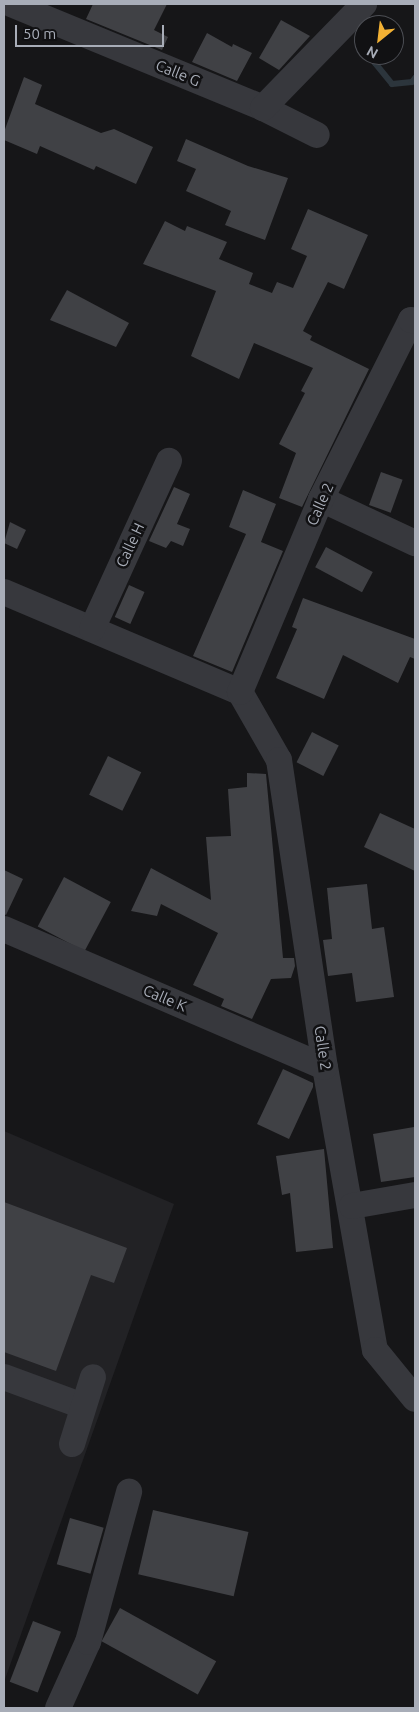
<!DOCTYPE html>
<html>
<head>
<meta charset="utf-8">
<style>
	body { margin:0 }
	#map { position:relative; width:419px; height:1712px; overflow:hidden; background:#161618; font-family:Ubuntu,sans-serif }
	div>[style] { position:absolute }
	.built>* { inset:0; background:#222225 }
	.stream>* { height:6px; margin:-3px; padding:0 3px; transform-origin:3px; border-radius:3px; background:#2c353c }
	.building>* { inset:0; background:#404145; transform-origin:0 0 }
	.minor>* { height:26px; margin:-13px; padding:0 13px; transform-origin:13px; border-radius:13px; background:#37383d }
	span { translate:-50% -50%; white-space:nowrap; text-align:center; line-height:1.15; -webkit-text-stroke:5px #111113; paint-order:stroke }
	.street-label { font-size:15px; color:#a8adb8 }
	.frame { position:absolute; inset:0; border:5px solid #a8adb8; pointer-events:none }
	.north { position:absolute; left:354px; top:15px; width:50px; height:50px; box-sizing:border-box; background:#111113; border:1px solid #4d4f55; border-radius:50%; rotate:209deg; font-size:14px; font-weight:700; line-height:20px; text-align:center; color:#a8adb8 }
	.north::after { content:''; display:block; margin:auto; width:18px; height:22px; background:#f2b134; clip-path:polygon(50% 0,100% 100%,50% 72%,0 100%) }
	.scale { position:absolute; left:15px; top:25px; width:149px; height:22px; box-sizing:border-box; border:2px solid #a8adb8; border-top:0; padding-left:6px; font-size:15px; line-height:18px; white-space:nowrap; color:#a8adb8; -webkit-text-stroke:4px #111113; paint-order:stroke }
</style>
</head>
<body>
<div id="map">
	<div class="built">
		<div style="clip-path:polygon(4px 1131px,174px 1204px,4px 1682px)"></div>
	</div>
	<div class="stream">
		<div style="left:375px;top:55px;width:8px;rotate:90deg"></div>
		<div style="left:375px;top:63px;width:27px;rotate:51deg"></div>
		<div style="left:392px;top:84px;width:20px;rotate:-6deg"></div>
		<div style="left:412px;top:82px;width:5px;rotate:-53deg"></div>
	</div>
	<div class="building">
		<div style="clip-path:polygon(93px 4px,167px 4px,154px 30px,168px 37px,162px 50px,86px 19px)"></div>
		<div style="clip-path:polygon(281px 20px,310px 36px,279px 70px,259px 58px)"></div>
		<div style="clip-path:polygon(207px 33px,232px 47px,233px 44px,252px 53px,237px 81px,192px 62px)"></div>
		<div style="clip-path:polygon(24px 77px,42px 85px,35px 104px,101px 133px,114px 129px,153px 147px,136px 184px,96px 166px,94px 170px,40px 146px,37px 154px,4px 140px,4px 132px)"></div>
		<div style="clip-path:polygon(186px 139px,248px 166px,288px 178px,265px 240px,225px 225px,231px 211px,186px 191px,196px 169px,177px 161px)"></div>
		<div style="clip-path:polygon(308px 209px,368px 235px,344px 289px,328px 282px,303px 331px,312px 336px,310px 340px,369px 369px,302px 507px,279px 498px,296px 453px,279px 444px,305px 393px,301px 391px,313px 368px,254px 343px,239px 379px,191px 356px,216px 291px,143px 264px,165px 221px,185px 231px,187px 226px,227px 242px,219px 259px,253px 273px,249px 284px,272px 293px,277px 282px,293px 288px,307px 256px,291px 249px)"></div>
		<div style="clip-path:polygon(67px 290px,129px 323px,116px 347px,50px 320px)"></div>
		<div style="left:381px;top:472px;width:23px;height:35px;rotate:20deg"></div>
		<div style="clip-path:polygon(174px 487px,190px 494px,177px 524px,190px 529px,183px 546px,171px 541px,166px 548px,149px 541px)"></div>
		<div style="clip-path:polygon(243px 490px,276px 504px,261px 542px,283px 551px,232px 672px,193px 656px,246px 534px,229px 527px)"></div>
		<div style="clip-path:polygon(10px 522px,26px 530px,17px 549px,4px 543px)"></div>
		<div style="left:326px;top:547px;width:53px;height:23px;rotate:28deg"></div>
		<div style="left:129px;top:585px;width:17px;height:35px;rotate:24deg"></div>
		<div style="clip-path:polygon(303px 598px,415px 639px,415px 659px,410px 657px,398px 683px,343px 655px,324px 699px,276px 678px,297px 629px,292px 627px)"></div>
		<div style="left:312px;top:732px;width:30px;height:34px;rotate:27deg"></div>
		<div style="left:108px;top:756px;width:37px;height:43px;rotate:26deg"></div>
		<div style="clip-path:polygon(247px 773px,266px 774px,283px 958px,294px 958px,295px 966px,291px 978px,271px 979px,252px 1019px,221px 1006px,224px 999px,193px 985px,218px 933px,161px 904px,157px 916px,131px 911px,151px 868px,211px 900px,206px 837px,231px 836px,228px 789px,247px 787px)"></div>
		<div style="clip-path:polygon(380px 813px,415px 829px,415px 871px,364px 847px)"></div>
		<div style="clip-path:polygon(4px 870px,23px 879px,6px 915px,4px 914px)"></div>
		<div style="left:64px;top:877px;width:53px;height:56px;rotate:28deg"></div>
		<div style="clip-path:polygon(367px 884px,372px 929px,384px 927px,394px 997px,356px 1002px,352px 973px,328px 976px,323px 940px,332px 939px,327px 888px)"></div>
		<div style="clip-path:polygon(283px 1069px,313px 1083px,313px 1087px,289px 1139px,257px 1124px)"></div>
		<div style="clip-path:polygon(414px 1127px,415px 1177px,381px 1182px,373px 1134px)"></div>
		<div style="clip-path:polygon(324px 1149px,333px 1248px,296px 1252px,290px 1193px,282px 1195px,276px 1156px)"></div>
		<div style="clip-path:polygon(4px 1202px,127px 1248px,114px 1283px,91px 1275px,56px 1371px,4px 1352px)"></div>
		<div style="left:153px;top:1510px;width:98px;height:66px;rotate:13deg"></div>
		<div style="left:70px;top:1518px;width:35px;height:48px;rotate:16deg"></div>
		<div style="left:120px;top:1608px;width:110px;height:38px;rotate:29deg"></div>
		<div style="left:33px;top:1621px;width:30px;height:65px;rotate:21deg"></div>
	</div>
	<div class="minor">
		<div style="left:11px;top:4px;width:273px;rotate:22.4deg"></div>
		<div style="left:263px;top:108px;width:60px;rotate:26.6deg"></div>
		<div style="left:263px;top:108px;width:145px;rotate:-45.8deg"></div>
		<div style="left:321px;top:499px;width:104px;rotate:25.1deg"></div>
		<div style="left:4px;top:592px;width:256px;rotate:23deg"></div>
		<div style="left:240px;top:692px;width:78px;rotate:60.2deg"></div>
		<div style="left:279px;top:760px;width:310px;rotate:81.5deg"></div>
		<div style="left:325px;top:1067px;width:287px;rotate:80deg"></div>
		<div style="left:375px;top:1350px;width:63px;rotate:50.8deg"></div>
		<div style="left:92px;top:629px;width:185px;rotate:-65.4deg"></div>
		<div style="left:240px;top:692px;width:209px;rotate:-67.2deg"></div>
		<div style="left:321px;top:499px;width:200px;rotate:-63.3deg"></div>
		<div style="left:411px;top:320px;width:4px;rotate:14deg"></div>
		<div style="left:4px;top:929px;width:349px;rotate:23.3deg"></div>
		<div style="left:352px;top:1206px;width:64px;rotate:-9.9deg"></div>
		<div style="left:4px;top:1377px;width:84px;rotate:20.2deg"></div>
		<div style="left:72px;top:1444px;width:70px;rotate:-72.6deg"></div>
		<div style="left:58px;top:1708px;width:72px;rotate:-65.6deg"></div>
		<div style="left:88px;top:1642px;width:156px;rotate:-74.7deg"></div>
	</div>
	<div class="street-label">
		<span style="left:178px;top:73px;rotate:22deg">Calle G</span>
		<span style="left:320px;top:504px;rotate:-66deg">Calle 2</span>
		<span style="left:130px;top:545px;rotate:-65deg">Calle H</span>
		<span style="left:165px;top:998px;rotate:23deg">Calle K</span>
		<span style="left:323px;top:1048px;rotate:82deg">Calle 2</span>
	</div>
	<div class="frame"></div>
	<div class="north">N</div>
	<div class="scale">50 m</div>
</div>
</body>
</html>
